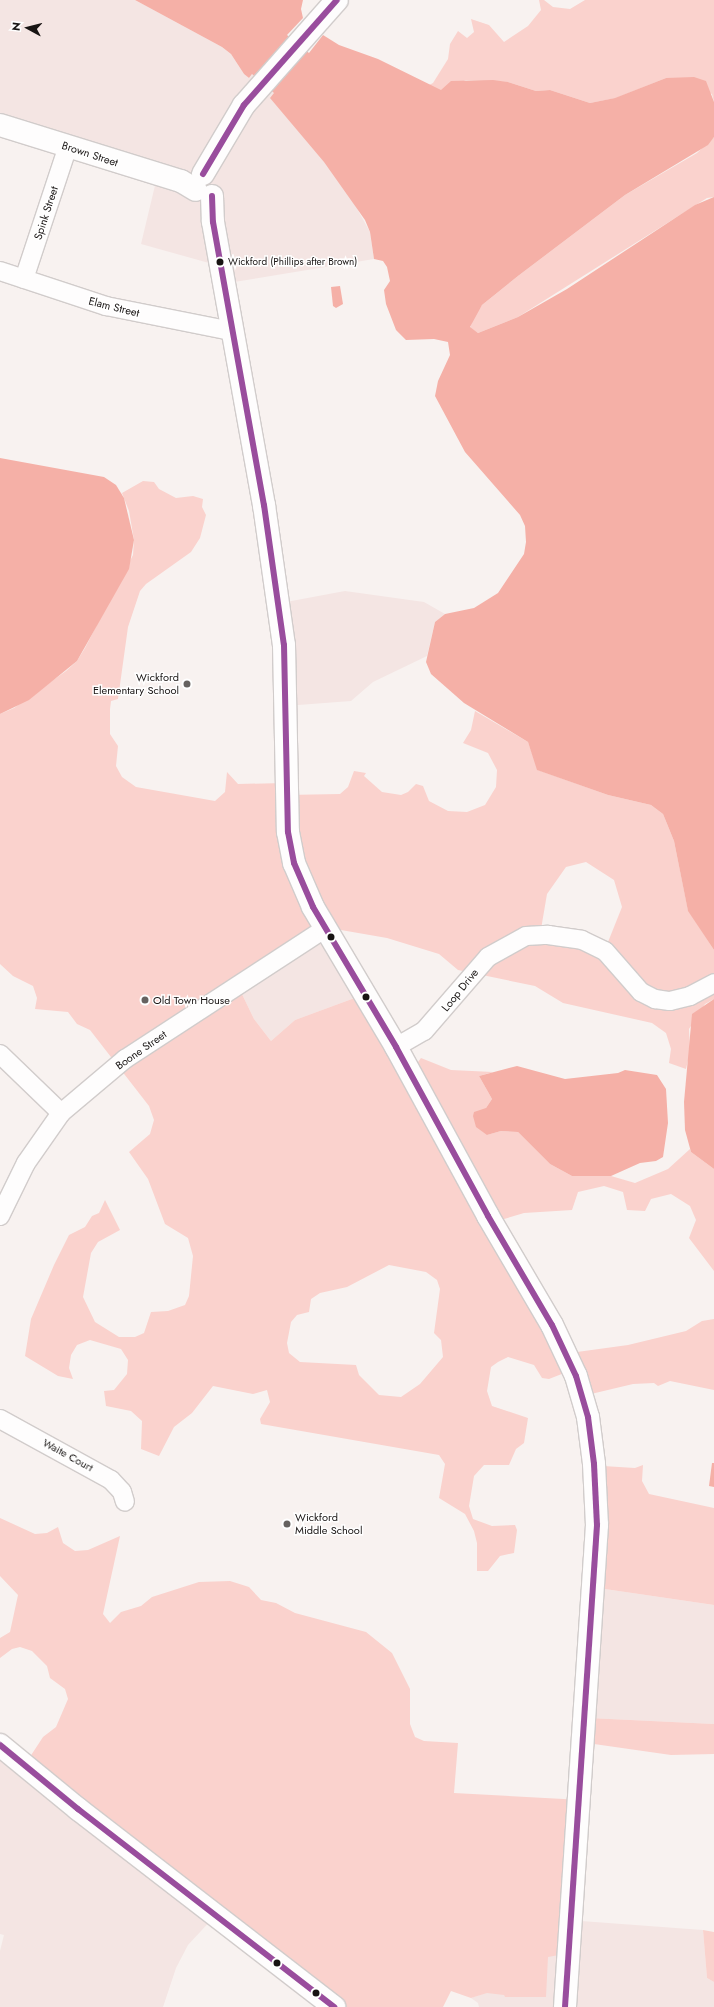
<!DOCTYPE html>
<html>
<head>
<meta charset="utf-8">
<style>
	body { margin:0 }
	#map { position:relative; width:714px; height:2007px; overflow:hidden; background:#f8f2f0; font-family:Jost,sans-serif }
	div>[style] { position:absolute }
	.built>* { inset:0; background:#f4e5e3 }
	.green>* { inset:0; background:#fad2cd }
	.water>* { inset:0; background:#f5b0a7 }
	.roads { filter:drop-shadow(1px 0 #d1cccb) drop-shadow(-1px 0 #d1cccb) drop-shadow(0 1px #d1cccb) drop-shadow(0 -1px #d1cccb) }
	.minor>* { height:18px; margin:-9px; padding:0 9px; transform-origin:9px; border-radius:9px; background:#fefdfd }
	.major>* { height:22px; margin:-11px; padding:0 11px; transform-origin:11px; border-radius:11px; background:#fefdfd }
	.bus-1>* { height:6px; margin:-3px; padding:0 3px; transform-origin:3px; border-radius:3px; background:#994d9d }
	.dots>* { width:11px; height:11px; translate:-50% -50%; box-sizing:border-box; border:2px solid #fff; border-radius:50% }
	span { translate:-50% -50%; white-space:nowrap; text-align:center; line-height:1.15; -webkit-text-stroke:3px #fff; paint-order:stroke }
	.bus-label { font-size:10px; color:#181413 }
	.left { translate:0 -50%; text-align:left }
	.street-label { font-size:11px; color:#181413 }
	.poi-label { font-size:11px; color:#181413 }
	.right { translate:-100% -50%; text-align:right }
	.north { position:absolute; left:8px; top:8px; width:40px; height:40px; -webkit-text-stroke:3px #fff; paint-order:stroke; rotate:277deg; font-size:11px; font-weight:700; line-height:16px; text-align:center; color:#181413 }
	.north::after { content:''; display:block; margin:auto; width:14px; height:18px; background:#181413; clip-path:polygon(50% 0,100% 100%,50% 72%,0 100%) }
</style>
</head>
<body>
<div id="map">
	<div class="built">
		<div style="clip-path:polygon(0 0,135px 0,222px 47px,231px 54px,244px 74px,249px 78px,252px 74px,274px 93px,350px 196px,370px 232px,374px 259px,228px 283px,209px 263px,141px 244px,158px 173px,0 126px)"></div>
		<div style="clip-path:polygon(345px 591px,424px 602px,445px 614px,435px 622px,427px 656px,373px 682px,351px 701px,285px 706px,286px 602px)"></div>
		<div style="clip-path:polygon(324px 929px,360px 996px,295px 1020px,271px 1041px,254px 1019px,240px 990px)"></div>
		<div style="clip-path:polygon(598px 1588px,714px 1605px,714px 1724px,589px 1718px)"></div>
		<div style="clip-path:polygon(0 1751px,214px 1917px,188px 1945px,176px 1968px,163px 2007px,0 2007px,0 1951px,4px 1935px,0 1934px)"></div>
		<div style="clip-path:polygon(581px 1921px,703px 1930px,707px 1978px,714px 1982px,714px 2007px,479px 2007px,478px 2003px,471px 1998px,503px 1987px,505px 1997px,518px 1988px,540px 1958px)"></div>
	</div>
	<div class="green">
		<div style="clip-path:polygon(539px 0,544px 0,553px 7px,570px 9px,585px 0,714px 0,714px 102px,712px 94px,666px 78px,616px 98px,590px 103px,550px 90px,536px 91px,508px 82px,466px 80px,441px 91px,429px 85px,433px 83px,448px 59px,450px 44px,458px 31px,467px 38px,474px 32px,471px 19px,489px 25px,504px 42px,528px 26px,541px 10px)"></div>
		<div style="clip-path:polygon(714px 137px,714px 197px,707px 198px,518px 317px,478px 333px,470px 328px,474px 316px,482px 305px,518px 276px,625px 195px,697px 153px)"></div>
		<div style="clip-path:polygon(evenodd,143px 481px,154px 482px,159px 489px,176px 498px,193px 496px,203px 499px,202px 507px,206px 515px,200px 538px,191px 552px,146px 584px,140px 591px,128px 627px,118px 699px,111px 701px,110px 709px,110px 734px,118px 746px,116px 766px,122px 777px,136px 787px,215px 801px,225px 792px,227px 772px,238px 784px,284px 783px,286px 795px,340px 794px,348px 787px,354px 771px,366px 773px,364px 776px,382px 792px,401px 795px,408px 792px,416px 784px,423px 786px,429px 801px,448px 811px,467px 812px,485px 805px,496px 787px,497px 770px,488px 753px,463px 743px,471px 730px,475px 711px,528px 742px,538px 770px,608px 795px,651px 805px,663px 814px,674px 841px,688px 910px,714px 950px,714px 999px,705px 1004px,689px 1029px,690px 1052px,686px 1069px,669px 1063px,671px 1049px,666px 1033px,652px 1023px,563px 1003px,535px 986px,458px 970px,439px 954px,387px 938px,341px 930px,240px 990px,254px 1019px,271px 1041px,295px 1020px,360px 996px,415px 1066px,421px 1058px,451px 1070px,493px 1072px,479px 1076px,492px 1099px,486px 1108px,487px 1135px,501px 1131px,518px 1132px,550px 1164px,572px 1176px,611px 1176px,635px 1183px,668px 1169px,690px 1149px,691px 1152px,714px 1169px,714px 1271px,689px 1238px,696px 1220px,690px 1206px,671px 1194px,651px 1199px,645px 1211px,627px 1210px,623px 1192px,604px 1186px,578px 1192px,572px 1210px,524px 1213px,501px 1220px,574px 1350px,577px 1352px,628px 1345px,686px 1331px,702px 1321px,714px 1319px,714px 1390px,670px 1381px,658px 1386px,654px 1383px,633px 1384px,591px 1394px,582px 1366px,549px 1379px,542px 1378px,534px 1365px,508px 1357px,498px 1362px,491px 1367px,487px 1391px,492px 1406px,528px 1418px,524px 1443px,516px 1449px,509px 1465px,484px 1465px,474px 1476px,469px 1506px,473px 1519px,492px 1526px,515px 1525px,517px 1530px,514px 1553px,500px 1556px,488px 1571px,477px 1571px,477px 1543px,474px 1531px,465px 1514px,439px 1498px,445px 1464px,439px 1455px,261px 1424px,260px 1419px,270px 1402px,267px 1390px,253px 1394px,213px 1386px,192px 1413px,174px 1427px,159px 1456px,141px 1449px,142px 1421px,131px 1411px,106px 1406px,104px 1391px,114px 1390px,127px 1374px,128px 1360px,121px 1349px,90px 1340px,77px 1345px,71px 1355px,69px 1368px,73px 1379px,58px 1376px,25px 1356px,31px 1319px,54px 1265px,69px 1235px,85px 1227px,92px 1216px,99px 1213px,105px 1200px,120px 1230px,98px 1242px,91px 1253px,83px 1297px,95px 1322px,119px 1337px,135px 1337px,144px 1333px,151px 1312px,168px 1311px,185px 1305px,189px 1296px,193px 1256px,188px 1238px,165px 1224px,148px 1179px,129px 1152px,150px 1134px,154px 1120px,149px 1106px,90px 1030px,77px 1024px,68px 1012px,35px 1009px,37px 998px,33px 986px,13px 976px,0 964px,0 714px,14px 708px,66px 671px,77px 661px,85px 648px,133px 555px,134px 540px,129px 511px,122px 493px,143px 481px,586px 862px,614px 880px,622px 907px,604px 952px,540px 935px,547px 894px,566px 867px,586px 862px,143px 481px,389px 1265px,426px 1272px,437px 1280px,440px 1289px,434px 1333px,441px 1340px,443px 1357px,420px 1384px,401px 1397px,379px 1395px,359px 1375px,356px 1365px,300px 1362px,289px 1353px,287px 1343px,291px 1322px,297px 1315px,309px 1312px,311px 1299px,320px 1293px,347px 1287px,389px 1265px)"></div>
		<div style="clip-path:polygon(643px 1465px,642px 1481px,649px 1494px,714px 1508px,714px 1605px,598px 1588px,603px 1466px,635px 1468px)"></div>
		<div style="clip-path:polygon(0 1518px,35px 1534px,47px 1533px,58px 1527px,63px 1543px,75px 1551px,88px 1550px,120px 1536px,103px 1614px,110px 1623px,121px 1612px,141px 1606px,152px 1597px,199px 1582px,230px 1581px,249px 1587px,261px 1600px,276px 1603px,295px 1613px,366px 1632px,392px 1653px,410px 1689px,410px 1724px,415px 1737px,424px 1741px,458px 1743px,454px 1793px,582px 1800px,570px 1953px,548px 1957px,546px 1997px,505px 1997px,504px 1995px,487px 1993px,471px 1998px,451px 1991px,443px 2007px,332px 2007px,24px 1766px,43px 1737px,56px 1727px,68px 1699px,65px 1689px,50px 1678px,47px 1666px,32px 1651px,20px 1647px,12px 1649px,0 1658px,0 1638px,10px 1632px,18px 1595px,0 1576px)"></div>
		<div style="clip-path:polygon(589px 1718px,714px 1724px,714px 1754px,671px 1755px,587px 1743px)"></div>
		<div style="clip-path:polygon(703px 1930px,714px 1932px,714px 1982px,707px 1978px)"></div>
	</div>
	<div class="water">
		<div style="clip-path:polygon(135px 0,303px 0,301px 9px,303px 18px,287px 35px,309px 53px,323px 35px,339px 45px,378px 59px,441px 90px,451px 81px,493px 80px,508px 82px,536px 91px,550px 90px,590px 103px,615px 98px,666px 78px,694px 77px,706px 81px,714px 102px,714px 137px,708px 145px,625px 195px,518px 276px,482px 305px,470px 327px,478px 333px,518px 317px,567px 289px,695px 205px,714px 197px,714px 950px,688px 911px,674px 841px,663px 814px,651px 805px,608px 795px,537px 770px,528px 742px,464px 703px,431px 674px,426px 662px,435px 622px,445px 614px,474px 608px,498px 593px,524px 554px,526px 542px,525px 526px,520px 515px,465px 452px,435px 396px,438px 381px,450px 355px,448px 342px,434px 339px,406px 340px,396px 330px,386px 304px,384px 290px,390px 281px,387px 267px,383px 261px,374px 259px,370px 232px,365px 220px,324px 162px,270px 98px,274px 93px,252px 74px,249px 78px,244px 74px,231px 54px,222px 47px)"></div>
		<div style="clip-path:polygon(340px 286px,343px 304px,336px 308px,333px 306px,331px 287px)"></div>
		<div style="clip-path:polygon(0 458px,104px 477px,116px 485px,124px 498px,134px 540px,129px 569px,77px 661px,29px 700px,0 714px)"></div>
		<div style="clip-path:polygon(714px 999px,714px 1169px,691px 1152px,685px 1130px,684px 1102px,692px 1014px)"></div>
		<div style="clip-path:polygon(517px 1066px,565px 1079px,618px 1073px,625px 1070px,657px 1075px,666px 1089px,668px 1123px,663px 1157px,656px 1161px,640px 1163px,611px 1176px,572px 1176px,550px 1164px,518px 1132px,501px 1131px,487px 1135px,476px 1127px,473px 1116px,474px 1112px,486px 1108px,492px 1099px,479px 1076px)"></div>
		<div style="clip-path:polygon(712px 1463px,714px 1463px,714px 1487px,709px 1486px)"></div>
	</div>
	<div class="roads">
		<div class="minor">
			<div style="left:0;top:271px;width:112px;rotate:18.3deg"></div>
			<div style="left:106px;top:306px;width:127px;rotate:11.3deg"></div>
			<div style="left:24px;top:279px;width:140px;rotate:-71.7deg"></div>
			<div style="left:396px;top:1047px;width:32px;rotate:-30deg"></div>
			<div style="left:424px;top:1031px;width:98px;rotate:-49.1deg"></div>
			<div style="left:488px;top:957px;width:43px;rotate:-28.9deg"></div>
			<div style="left:526px;top:936px;width:22px;rotate:-3deg"></div>
			<div style="left:548px;top:935px;width:34px;rotate:8deg"></div>
			<div style="left:582px;top:940px;width:25px;rotate:26deg"></div>
			<div style="left:605px;top:951px;width:55px;rotate:48.7deg"></div>
			<div style="left:641px;top:992px;width:16px;rotate:27deg"></div>
			<div style="left:655px;top:999px;width:15px;rotate:8deg"></div>
			<div style="left:670px;top:1001px;width:21px;rotate:-14deg"></div>
			<div style="left:690px;top:996px;width:27px;rotate:-28deg"></div>
			<div style="left:0;top:1054px;width:85px;rotate:44deg"></div>
			<div style="left:0;top:1216px;width:59px;rotate:-63.9deg"></div>
			<div style="left:26px;top:1163px;width:61px;rotate:-55deg"></div>
			<div style="left:61px;top:1113px;width:84px;rotate:-40.2deg"></div>
			<div style="left:125px;top:1059px;width:240px;rotate:-33.1deg"></div>
			<div style="left:0;top:1419px;width:127px;rotate:28.8deg"></div>
			<div style="left:111px;top:1480px;width:16px;rotate:47deg"></div>
			<div style="left:122px;top:1492px;width:10px;rotate:73deg"></div>
		</div>
		<div class="major">
			<div style="left:0;top:125px;width:189px;rotate:17.2deg"></div>
			<div style="left:181px;top:181px;width:17px;rotate:31deg"></div>
			<div style="left:203px;top:174px;width:80px;rotate:-59.3deg"></div>
			<div style="left:244px;top:105px;width:140px;rotate:-48.5deg"></div>
			<div style="left:212px;top:196px;width:26px;rotate:88deg"></div>
			<div style="left:213px;top:222px;width:288px;rotate:79.8deg"></div>
			<div style="left:264px;top:505px;width:141px;rotate:81.9deg"></div>
			<div style="left:284px;top:645px;width:187px;rotate:88.8deg"></div>
			<div style="left:288px;top:832px;width:32px;rotate:79deg"></div>
			<div style="left:294px;top:863px;width:48px;rotate:66.6deg"></div>
			<div style="left:313px;top:907px;width:163px;rotate:59.3deg"></div>
			<div style="left:396px;top:1047px;width:192px;rotate:61.4deg"></div>
			<div style="left:488px;top:1216px;width:126px;rotate:59.6deg"></div>
			<div style="left:552px;top:1325px;width:56px;rotate:64.8deg"></div>
			<div style="left:576px;top:1376px;width:43px;rotate:73.7deg"></div>
			<div style="left:588px;top:1417px;width:47px;rotate:82.7deg"></div>
			<div style="left:594px;top:1464px;width:61px;rotate:87.2deg"></div>
			<div style="left:597px;top:1525px;width:483px;rotate:93.8deg"></div>
			<div style="left:0;top:1745px;width:101px;rotate:39.4deg"></div>
			<div style="left:78px;top:1809px;width:324px;rotate:37.7deg"></div>
		</div>
	</div>
	<div class="bus-1">
		<div style="left:203px;top:174px;width:80px;rotate:-59.3deg"></div>
		<div style="left:244px;top:105px;width:140px;rotate:-48.5deg"></div>
		<div style="left:212px;top:196px;width:26px;rotate:88deg"></div>
		<div style="left:213px;top:222px;width:288px;rotate:79.8deg"></div>
		<div style="left:264px;top:505px;width:141px;rotate:81.9deg"></div>
		<div style="left:284px;top:645px;width:187px;rotate:88.8deg"></div>
		<div style="left:288px;top:832px;width:32px;rotate:79deg"></div>
		<div style="left:294px;top:863px;width:48px;rotate:66.6deg"></div>
		<div style="left:313px;top:907px;width:163px;rotate:59.3deg"></div>
		<div style="left:396px;top:1047px;width:192px;rotate:61.4deg"></div>
		<div style="left:488px;top:1216px;width:126px;rotate:59.6deg"></div>
		<div style="left:552px;top:1325px;width:56px;rotate:64.8deg"></div>
		<div style="left:576px;top:1376px;width:43px;rotate:73.7deg"></div>
		<div style="left:588px;top:1417px;width:47px;rotate:82.7deg"></div>
		<div style="left:594px;top:1464px;width:61px;rotate:87.2deg"></div>
		<div style="left:597px;top:1525px;width:483px;rotate:93.8deg"></div>
		<div style="left:0;top:1745px;width:101px;rotate:39.4deg"></div>
		<div style="left:78px;top:1809px;width:324px;rotate:37.7deg"></div>
	</div>
	<div class="dots">
		<div style="left:220px;top:262px;background:#181413"></div>
		<div style="left:187px;top:684px;background:#666260"></div>
		<div style="left:331px;top:937px;background:#181413"></div>
		<div style="left:366px;top:997px;background:#181413"></div>
		<div style="left:145px;top:1000px;background:#666260"></div>
		<div style="left:287px;top:1524px;background:#666260"></div>
		<div style="left:277px;top:1963px;background:#181413"></div>
		<div style="left:316px;top:1993px;background:#181413"></div>
	</div>
	<div class="bus-label">
		<span class="left" style="left:228px;top:262px">Wickford (Phillips after Brown)</span>
	</div>
	<div class="street-label">
		<span style="left:90px;top:154px;rotate:18deg">Brown Street</span>
		<span style="left:46px;top:213px;rotate:-72deg">Spink Street</span>
		<span style="left:114px;top:307px;rotate:14deg">Elam Street</span>
		<span style="left:460px;top:990px;rotate:-51deg">Loop Drive</span>
		<span style="left:141px;top:1050px;rotate:-35deg">Boone Street</span>
		<span style="left:68px;top:1455px;rotate:29deg">Waite Court</span>
	</div>
	<div class="poi-label">
		<span class="right" style="left:179px;top:684px">Wickford<br>Elementary School</span>
		<span class="left" style="left:153px;top:1000px">Old Town House</span>
		<span class="left" style="left:295px;top:1524px">Wickford<br>Middle School</span>
	</div>
	<div class="north">N</div>
</div>
</body>
</html>
